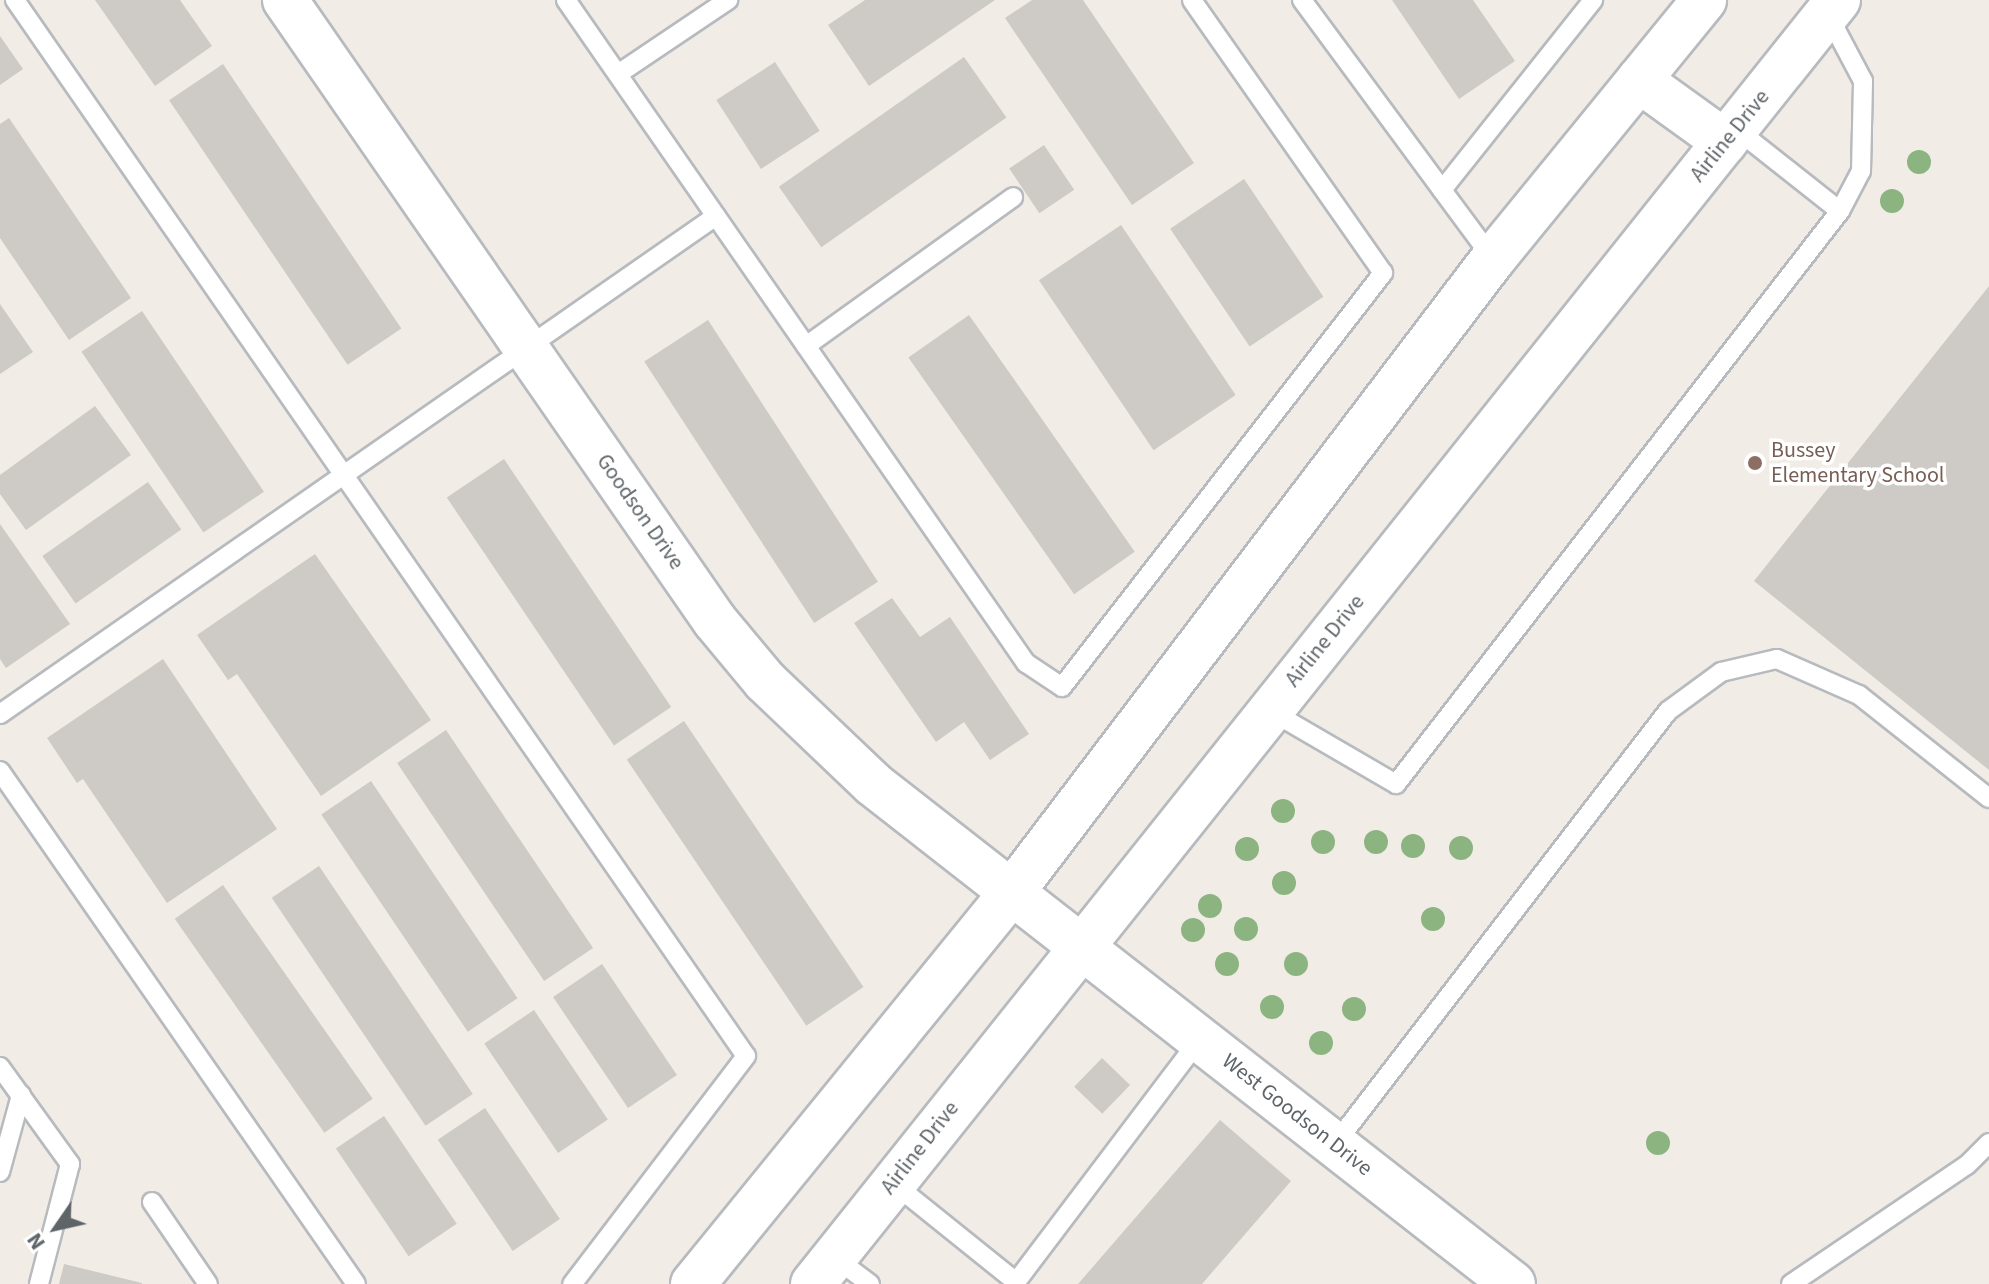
<!DOCTYPE html>
<html>
<head>
<meta charset="utf-8">
<style>
	body { margin:0 }
	#map { position:relative; width:1989px; height:1284px; overflow:hidden; background:#f1ede6; font-family:"Source Sans 3",sans-serif }
	div>[style] { position:absolute }
	.building>* { inset:0; background:#cecac5; transform-origin:0 0 }
	.roads { filter:drop-shadow(2px 0 #b7babe) drop-shadow(-2px 0 #b7babe) drop-shadow(0 2px #b7babe) drop-shadow(0 -2px #b7babe) }
	.lane>* { height:18px; margin:-9px; padding:0 9px; transform-origin:9px; border-radius:9px; background:#fff }
	.secondary>* { height:44px; margin:-22px; padding:0 22px; transform-origin:22px; border-radius:22px; background:#fff }
	.trees>* { width:24px; height:24px; margin:-12px; border-radius:50%; background:#8cb481 }
	.dots>* { width:22px; height:22px; translate:-50% -50%; box-sizing:border-box; border:4px solid #fff; border-radius:50% }
	span { translate:-50% -50%; white-space:nowrap; text-align:center; line-height:1.15; -webkit-text-stroke:7px #fff; paint-order:stroke }
	.street-label { font-size:22px; color:#5e6468 }
	.education-label { font-size:22px; color:#785e54 }
	.left { translate:0 -50%; text-align:left }
	.north { position:absolute; left:16px; top:1188px; width:80px; height:80px; -webkit-text-stroke:6px #fff; paint-order:stroke; rotate:236deg; font-size:22px; font-weight:700; line-height:32px; text-align:center; color:#5e6468 }
	.north::after { content:''; display:block; margin:auto; width:28px; height:36px; background:#5e6468; clip-path:polygon(50% 0,100% 100%,50% 72%,0 100%) }
</style>
</head>
<body>
<div id="map">
	<div class="building">
		<div style="clip-path:polygon(95px 0,180px 0,212px 46px,155px 86px)"></div>
		<div style="clip-path:polygon(865px 0,995px 0,869px 86px,828px 25px)"></div>
		<div style="clip-path:polygon(1032px 0,1083px 0,1194px 163px,1132px 205px,1005px 18px)"></div>
		<div style="clip-path:polygon(1392px 0,1473px 0,1515px 61px,1459px 99px)"></div>
		<div style="clip-path:polygon(0 36px,23px 69px,0 85px)"></div>
		<div style="left:964px;top:57px;width:74px;height:226px;rotate:55deg"></div>
		<div style="left:775px;top:62px;width:82px;height:70px;rotate:57deg"></div>
		<div style="left:223px;top:64px;width:319px;height:65px;rotate:56deg"></div>
		<div style="clip-path:polygon(9px 118px,131px 298px,69px 340px,0 238px,0 124px)"></div>
		<div style="left:1044px;top:145px;width:54px;height:42px;rotate:56deg"></div>
		<div style="left:1244px;top:179px;width:142px;height:89px;rotate:56deg"></div>
		<div style="left:1121px;top:225px;width:205px;height:99px;rotate:56deg"></div>
		<div style="clip-path:polygon(1989px 286px,1989px 770px,1754px 581px)"></div>
		<div style="clip-path:polygon(0 304px,33px 352px,0 374px)"></div>
		<div style="left:142px;top:311px;width:218px;height:73px;rotate:56deg"></div>
		<div style="left:969px;top:315px;width:289px;height:74px;rotate:55deg"></div>
		<div style="left:708px;top:320px;width:312px;height:76px;rotate:57deg"></div>
		<div style="clip-path:polygon(95px 406px,131px 455px,26px 530px,0 494px,0 475px)"></div>
		<div style="left:504px;top:459px;width:299px;height:69px;rotate:56deg"></div>
		<div style="left:148px;top:482px;width:58px;height:129px;rotate:55deg"></div>
		<div style="clip-path:polygon(0 524px,70px 624px,6px 668px,0 659px)"></div>
		<div style="clip-path:polygon(315px 554px,431px 720px,321px 796px,237px 674px,228px 680px,197px 635px)"></div>
		<div style="clip-path:polygon(892px 598px,920px 637px,950px 617px,1029px 734px,990px 760px,964px 722px,936px 742px,854px 623px)"></div>
		<div style="clip-path:polygon(163px 659px,277px 829px,167px 903px,83px 779px,77px 783px,47px 738px)"></div>
		<div style="left:684px;top:721px;width:321px;height:69px;rotate:56deg"></div>
		<div style="left:446px;top:730px;width:263px;height:59px;rotate:56deg"></div>
		<div style="left:371px;top:781px;width:262px;height:60px;rotate:56deg"></div>
		<div style="left:319px;top:866px;width:275px;height:57px;rotate:56deg"></div>
		<div style="left:223px;top:885px;width:261px;height:59px;rotate:55deg"></div>
		<div style="left:602px;top:964px;width:134px;height:59px;rotate:56deg"></div>
		<div style="left:534px;top:1010px;width:132px;height:60px;rotate:56deg"></div>
		<div style="left:1102px;top:1058px;width:39px;height:40px;rotate:44deg"></div>
		<div style="left:485px;top:1108px;width:134px;height:57px;rotate:56deg"></div>
		<div style="left:384px;top:1116px;width:130px;height:58px;rotate:56deg"></div>
		<div style="clip-path:polygon(1220px 1120px,1291px 1181px,1202px 1284px,1078px 1284px)"></div>
		<div style="clip-path:polygon(64px 1264px,142px 1283px,142px 1284px,59px 1284px)"></div>
	</div>
	<div class="roads">
		<div class="lane">
			<div style="left:15px;top:0;width:1284px;rotate:55.31deg"></div>
			<div style="left:746px;top:1056px;width:287px;rotate:127.3deg"></div>
			<div style="left:566px;top:0;width:807px;rotate:55.25deg"></div>
			<div style="left:1026px;top:663px;width:43px;rotate:33.7deg"></div>
			<div style="left:1062px;top:687px;width:524px;rotate:-52.21deg"></div>
			<div style="left:1383px;top:273px;width:333px;rotate:-125deg"></div>
			<div style="left:1302px;top:0;width:236px;rotate:53.6deg"></div>
			<div style="left:1442px;top:190px;width:243px;rotate:-51.5deg"></div>
			<div style="left:618px;top:74px;width:133px;rotate:-33.9deg"></div>
			<div style="left:1736px;top:129px;width:132px;rotate:38.3deg"></div>
			<div style="left:1442px;top:190px;width:86px;rotate:53.5deg"></div>
			<div style="left:806px;top:346px;width:255px;rotate:-35.7deg"></div>
			<div style="left:1269px;top:710px;width:147px;rotate:30.2deg"></div>
			<div style="left:1396px;top:784px;width:725px;rotate:-52.23deg"></div>
			<div style="left:1840px;top:211px;width:45px;rotate:-62.3deg"></div>
			<div style="left:1861px;top:171px;width:90px;rotate:-88.7deg"></div>
			<div style="left:1863px;top:81px;width:75px;rotate:-117.9deg"></div>
			<div style="left:0;top:714px;width:872px;rotate:-34.82deg"></div>
			<div style="left:0;top:771px;width:624px;rotate:55.24deg"></div>
			<div style="left:0;top:1067px;width:120px;rotate:54.2deg"></div>
			<div style="left:70px;top:1164px;width:124px;rotate:104.5deg"></div>
			<div style="left:1335px;top:1144px;width:546px;rotate:-52.44deg"></div>
			<div style="left:1668px;top:711px;width:66px;rotate:-36.3deg"></div>
			<div style="left:1721px;top:672px;width:57px;rotate:-13.1deg"></div>
			<div style="left:1777px;top:659px;width:90px;rotate:23.7deg"></div>
			<div style="left:1859px;top:695px;width:166px;rotate:38.4deg"></div>
			<div style="left:0;top:1172px;width:80px;rotate:-74.7deg"></div>
			<div style="left:893px;top:1183px;width:158px;rotate:38.8deg"></div>
			<div style="left:1016px;top:1282px;width:305px;rotate:-52.9deg"></div>
			<div style="left:152px;top:1202px;width:99px;rotate:55.7deg"></div>
			<div style="left:834px;top:1257px;width:45px;rotate:36.9deg"></div>
			<div style="left:1791px;top:1284px;width:212px;rotate:-34.1deg"></div>
			<div style="left:1967px;top:1165px;width:31px;rotate:-45deg"></div>
		</div>
		<div class="secondary">
			<div style="left:285px;top:0;width:755px;rotate:55.3deg"></div>
			<div style="left:715px;top:621px;width:78px;rotate:50.2deg"></div>
			<div style="left:765px;top:681px;width:149px;rotate:43.6deg"></div>
			<div style="left:873px;top:784px;width:812px;rotate:38deg"></div>
			<div style="left:1639px;top:80px;width:106px;rotate:35.8deg"></div>
			<div style="left:693px;top:1284px;width:505px;rotate:-50.86deg"></div>
			<div style="left:1012px;top:892px;width:795px;rotate:-52.77deg"></div>
			<div style="left:1493px;top:259px;width:334px;rotate:-50.8deg"></div>
			<div style="left:813px;top:1284px;width:1643px;rotate:-51.4deg"></div>
		</div>
	</div>
	<div class="trees">
		<div style="left:1919px;top:162px"></div>
		<div style="left:1892px;top:201px"></div>
		<div style="left:1283px;top:811px"></div>
		<div style="left:1323px;top:842px"></div>
		<div style="left:1376px;top:842px"></div>
		<div style="left:1413px;top:846px"></div>
		<div style="left:1461px;top:848px"></div>
		<div style="left:1247px;top:849px"></div>
		<div style="left:1284px;top:883px"></div>
		<div style="left:1210px;top:906px"></div>
		<div style="left:1433px;top:919px"></div>
		<div style="left:1246px;top:929px"></div>
		<div style="left:1193px;top:930px"></div>
		<div style="left:1227px;top:964px"></div>
		<div style="left:1296px;top:964px"></div>
		<div style="left:1272px;top:1007px"></div>
		<div style="left:1354px;top:1009px"></div>
		<div style="left:1321px;top:1043px"></div>
		<div style="left:1658px;top:1143px"></div>
	</div>
	<div class="dots">
		<div style="left:1755px;top:463px;background:#8d6e63"></div>
	</div>
	<div class="street-label">
		<span style="left:1730px;top:136px;rotate:-51deg">Airline Drive</span>
		<span style="left:640px;top:512px;rotate:55deg">Goodson Drive</span>
		<span style="left:1325px;top:641px;rotate:-51deg">Airline Drive</span>
		<span style="left:1297px;top:1115px;rotate:38deg">West Goodson Drive</span>
		<span style="left:920px;top:1148px;rotate:-52deg">Airline Drive</span>
	</div>
	<div class="education-label">
		<span class="left" style="left:1771px;top:463px">Bussey<br>Elementary School</span>
	</div>
	<div class="north">N</div>
</div>
</body>
</html>
